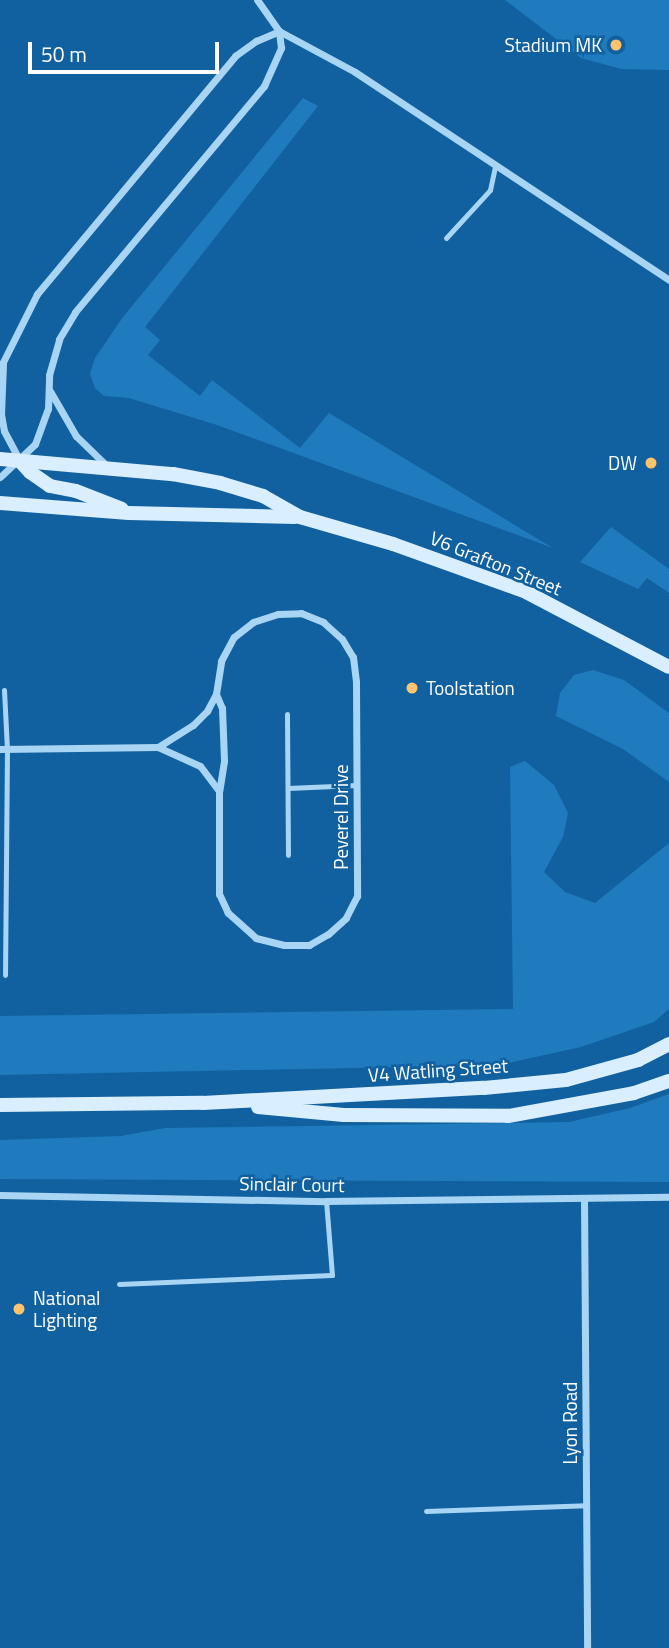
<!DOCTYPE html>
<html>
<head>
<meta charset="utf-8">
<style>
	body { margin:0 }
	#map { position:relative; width:669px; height:1648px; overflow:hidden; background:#1161a0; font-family:"Titillium Web",sans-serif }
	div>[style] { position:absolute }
	.green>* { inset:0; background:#1f7bbe }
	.lane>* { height:5px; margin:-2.5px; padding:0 2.5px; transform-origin:2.5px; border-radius:2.5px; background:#a9d5f5 }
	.street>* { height:7px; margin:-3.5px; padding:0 3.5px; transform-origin:3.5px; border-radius:3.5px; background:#a9d5f5 }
	.secondary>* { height:14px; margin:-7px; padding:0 7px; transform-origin:7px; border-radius:7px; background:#d9eefe }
	.dots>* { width:19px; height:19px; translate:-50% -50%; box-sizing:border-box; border:4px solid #1161a0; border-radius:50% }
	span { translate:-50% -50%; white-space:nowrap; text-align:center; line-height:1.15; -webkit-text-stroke:5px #1161a0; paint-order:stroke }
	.poi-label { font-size:19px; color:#fff }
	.right { translate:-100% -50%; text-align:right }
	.left { translate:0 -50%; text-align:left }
	.street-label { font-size:19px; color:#fff }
	.scale { position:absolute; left:28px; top:42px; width:191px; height:32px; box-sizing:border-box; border:4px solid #fff; border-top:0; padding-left:9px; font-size:21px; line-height:24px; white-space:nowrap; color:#fff; -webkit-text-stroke:5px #1161a0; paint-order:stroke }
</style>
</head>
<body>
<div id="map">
	<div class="green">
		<div style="clip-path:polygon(505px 0,669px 0,669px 70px,621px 69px,581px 58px)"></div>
		<div style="clip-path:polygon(303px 98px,318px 106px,145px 327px,160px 340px,148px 355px,200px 396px,212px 380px,300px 448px,329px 413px,553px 548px,217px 425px,129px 398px,104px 396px,95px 388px,90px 374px,95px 358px,123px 317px)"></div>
		<div style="clip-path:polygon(611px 527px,669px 569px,669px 593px,647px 578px,638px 589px,580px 562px)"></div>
		<div style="clip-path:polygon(593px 670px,624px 680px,669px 713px,669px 782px,623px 749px,556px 716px,560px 693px,574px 675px)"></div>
		<div style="clip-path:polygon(525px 761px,554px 785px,568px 813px,563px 837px,544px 872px,565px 892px,595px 903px,669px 843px,669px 1009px,654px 1022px,581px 1047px,499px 1065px,0 1075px,0 1016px,513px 1009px,510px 767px)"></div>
		<div style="clip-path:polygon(669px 1094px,669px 1182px,0 1179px,0 1140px,121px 1136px,165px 1128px,569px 1122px,630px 1108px)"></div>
	</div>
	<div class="lane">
		<div style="left:446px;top:238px;width:65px;rotate:-47.5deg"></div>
		<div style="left:490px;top:190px;width:24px;rotate:-78deg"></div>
		<div style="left:4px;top:690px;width:59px;rotate:87.1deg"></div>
		<div style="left:7px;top:749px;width:226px;rotate:90.5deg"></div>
		<div style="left:287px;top:714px;width:141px;rotate:89.6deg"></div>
		<div style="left:288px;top:788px;width:69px;rotate:-2.5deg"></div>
		<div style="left:119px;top:1284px;width:213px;rotate:-2.4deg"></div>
		<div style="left:332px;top:1275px;width:74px;rotate:-94.6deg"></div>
		<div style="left:426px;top:1511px;width:160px;rotate:-2.1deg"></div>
	</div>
	<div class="street">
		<div style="left:3px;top:363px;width:51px;rotate:92.2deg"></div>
		<div style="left:1px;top:414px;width:17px;rotate:80deg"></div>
		<div style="left:4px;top:431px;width:32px;rotate:62deg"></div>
		<div style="left:0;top:368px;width:83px;rotate:-63.4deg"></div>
		<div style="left:37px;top:294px;width:310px;rotate:-50.2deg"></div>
		<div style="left:235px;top:56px;width:26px;rotate:-36deg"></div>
		<div style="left:256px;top:41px;width:25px;rotate:-23deg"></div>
		<div style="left:279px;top:31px;width:86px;rotate:28.3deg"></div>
		<div style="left:355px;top:72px;width:377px;rotate:33.5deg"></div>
		<div style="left:50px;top:391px;width:52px;rotate:60deg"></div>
		<div style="left:76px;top:436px;width:45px;rotate:44.1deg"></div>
		<div style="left:0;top:477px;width:48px;rotate:-43.3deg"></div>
		<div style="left:35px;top:444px;width:37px;rotate:-70deg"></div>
		<div style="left:48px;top:409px;width:34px;rotate:-88deg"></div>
		<div style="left:49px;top:375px;width:37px;rotate:-74deg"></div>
		<div style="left:59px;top:339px;width:31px;rotate:-59deg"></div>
		<div style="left:75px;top:312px;width:295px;rotate:-50.1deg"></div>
		<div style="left:264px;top:86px;width:42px;rotate:-65.9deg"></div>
		<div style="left:281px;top:48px;width:17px;rotate:-97deg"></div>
		<div style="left:279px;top:31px;width:38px;rotate:-125deg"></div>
		<div style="left:301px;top:613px;width:24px;rotate:22deg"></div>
		<div style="left:323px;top:622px;width:25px;rotate:42deg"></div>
		<div style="left:342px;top:639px;width:21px;rotate:59deg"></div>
		<div style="left:353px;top:657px;width:25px;rotate:83deg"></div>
		<div style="left:356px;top:682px;width:214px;rotate:89.7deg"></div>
		<div style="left:357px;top:896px;width:25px;rotate:117deg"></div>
		<div style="left:346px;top:918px;width:24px;rotate:138deg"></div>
		<div style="left:328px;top:934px;width:22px;rotate:150deg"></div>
		<div style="left:309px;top:945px;width:25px;rotate:180deg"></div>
		<div style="left:284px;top:945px;width:29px;rotate:-166deg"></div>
		<div style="left:256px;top:938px;width:38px;rotate:-138deg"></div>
		<div style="left:228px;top:913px;width:21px;rotate:-115deg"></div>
		<div style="left:219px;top:894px;width:103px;rotate:-90deg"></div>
		<div style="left:219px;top:791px;width:31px;rotate:-127deg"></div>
		<div style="left:200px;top:766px;width:46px;rotate:-155.7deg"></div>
		<div style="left:158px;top:747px;width:41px;rotate:-32.2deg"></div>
		<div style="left:193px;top:725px;width:20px;rotate:-45deg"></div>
		<div style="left:207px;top:711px;width:19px;rotate:-62deg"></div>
		<div style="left:216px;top:694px;width:33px;rotate:-81deg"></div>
		<div style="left:221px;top:661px;width:27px;rotate:-62deg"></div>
		<div style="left:234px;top:637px;width:24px;rotate:-38deg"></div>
		<div style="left:253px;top:622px;width:26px;rotate:-18deg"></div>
		<div style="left:278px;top:614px;width:23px;rotate:-2deg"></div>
		<div style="left:216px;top:694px;width:15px;rotate:67deg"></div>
		<div style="left:222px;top:708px;width:53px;rotate:87.8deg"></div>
		<div style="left:224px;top:761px;width:30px;rotate:99deg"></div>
		<div style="left:0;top:749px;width:158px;rotate:-0.7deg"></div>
		<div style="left:0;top:1195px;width:326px;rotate:1.1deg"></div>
		<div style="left:326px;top:1201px;width:343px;rotate:-0.7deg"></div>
		<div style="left:584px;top:1198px;width:450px;rotate:89.6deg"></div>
	</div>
	<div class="secondary">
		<div style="left:0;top:459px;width:174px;rotate:5deg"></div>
		<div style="left:173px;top:474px;width:48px;rotate:10.8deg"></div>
		<div style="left:220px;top:483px;width:45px;rotate:16.8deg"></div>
		<div style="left:263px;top:496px;width:43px;rotate:29.6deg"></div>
		<div style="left:300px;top:517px;width:97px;rotate:16.2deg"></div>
		<div style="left:393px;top:544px;width:141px;rotate:19.8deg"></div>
		<div style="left:526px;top:592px;width:161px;rotate:27.7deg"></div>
		<div style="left:20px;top:461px;width:15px;rotate:48deg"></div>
		<div style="left:30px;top:472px;width:24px;rotate:35deg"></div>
		<div style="left:50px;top:486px;width:26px;rotate:11deg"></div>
		<div style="left:76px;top:491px;width:49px;rotate:21.4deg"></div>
		<div style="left:0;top:503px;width:129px;rotate:4.4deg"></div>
		<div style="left:129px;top:513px;width:166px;rotate:1.4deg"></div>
		<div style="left:0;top:1105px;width:203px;rotate:-0.6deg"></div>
		<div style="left:203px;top:1103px;width:281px;rotate:-3.1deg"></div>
		<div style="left:484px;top:1088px;width:82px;rotate:-5.6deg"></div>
		<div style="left:566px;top:1080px;width:75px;rotate:-15.5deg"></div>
		<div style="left:638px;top:1060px;width:35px;rotate:-27deg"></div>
		<div style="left:258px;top:1107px;width:86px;rotate:5.3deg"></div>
		<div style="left:344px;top:1115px;width:164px;rotate:0.3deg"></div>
		<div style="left:508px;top:1116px;width:128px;rotate:-10.3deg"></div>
		<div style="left:634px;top:1093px;width:37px;rotate:-19deg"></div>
	</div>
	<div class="dots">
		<div style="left:616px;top:45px;background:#ffc26d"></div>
		<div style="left:651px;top:463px;background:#ffc26d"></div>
		<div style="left:412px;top:688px;background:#ffc26d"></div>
		<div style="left:19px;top:1309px;background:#ffc26d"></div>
	</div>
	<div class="poi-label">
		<span class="right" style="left:602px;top:45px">Stadium MK</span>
		<span class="right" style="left:637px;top:463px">DW</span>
		<span class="left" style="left:426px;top:688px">Toolstation</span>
		<span class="left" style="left:33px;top:1309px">National<br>Lighting</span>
	</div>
	<div class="street-label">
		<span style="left:496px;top:563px;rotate:22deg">V6 Grafton Street</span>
		<span style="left:341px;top:817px;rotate:-90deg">Peverel Drive</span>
		<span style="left:438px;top:1070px;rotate:-4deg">V4 Watling Street</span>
		<span style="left:292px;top:1184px;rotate:1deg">Sinclair Court</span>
		<span style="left:570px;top:1423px;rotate:-90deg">Lyon Road</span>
	</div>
	<div class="scale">50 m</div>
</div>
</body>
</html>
